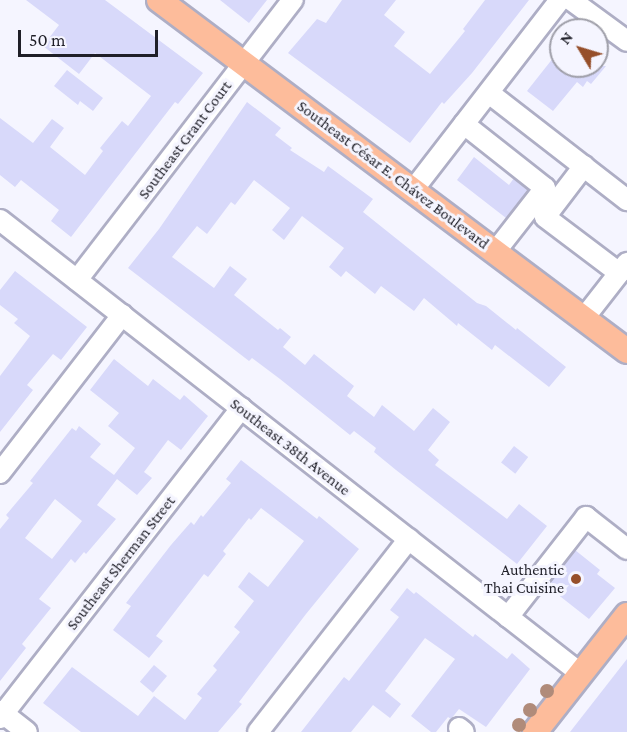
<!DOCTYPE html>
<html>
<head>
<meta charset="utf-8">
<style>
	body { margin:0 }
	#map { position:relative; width:627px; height:732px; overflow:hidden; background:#f5f5ff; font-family:"Crimson Pro",serif }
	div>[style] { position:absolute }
	.building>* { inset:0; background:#d8d9fa; transform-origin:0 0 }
	.roads { filter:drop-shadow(2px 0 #aeaec5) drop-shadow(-2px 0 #aeaec5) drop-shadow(0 2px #aeaec5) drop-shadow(0 -2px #aeaec5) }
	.minor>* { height:20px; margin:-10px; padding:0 10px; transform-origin:10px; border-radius:10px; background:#fff }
	.major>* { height:24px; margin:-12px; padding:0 12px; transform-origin:12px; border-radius:12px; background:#fdbc9b }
	.trees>* { width:14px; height:14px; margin:-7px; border-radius:50%; background:#b08b7a }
	.dots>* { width:16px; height:16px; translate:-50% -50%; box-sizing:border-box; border:3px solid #f5f5ff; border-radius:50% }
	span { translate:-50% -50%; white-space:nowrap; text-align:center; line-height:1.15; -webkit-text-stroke:6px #f5f5ff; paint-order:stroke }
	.street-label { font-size:16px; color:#1f1f28 }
	.poi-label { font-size:16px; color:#1f1f28 }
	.right { translate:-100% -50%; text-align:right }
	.north { position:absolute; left:549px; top:18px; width:60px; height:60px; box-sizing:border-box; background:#f5f5ff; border:2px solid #9f9fa9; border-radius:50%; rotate:308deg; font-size:16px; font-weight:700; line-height:24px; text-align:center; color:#1f1f28 }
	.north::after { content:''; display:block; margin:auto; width:21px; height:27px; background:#964f2a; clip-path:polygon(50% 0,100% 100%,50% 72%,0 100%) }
	.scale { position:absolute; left:18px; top:30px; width:140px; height:27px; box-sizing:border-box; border:3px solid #1f1f28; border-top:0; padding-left:8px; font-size:18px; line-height:21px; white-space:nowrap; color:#1f1f28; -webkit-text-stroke:4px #f5f5ff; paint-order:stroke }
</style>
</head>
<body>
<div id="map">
	<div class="building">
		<div style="clip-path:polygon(26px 0,105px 0,203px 73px,178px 104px,175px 102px,71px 237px,51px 221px,59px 210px,21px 180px,15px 187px,0 175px,0 118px,33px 143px,52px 119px,64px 128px,50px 147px,85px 175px,103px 151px,100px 148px,122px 121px,128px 126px,151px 96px,95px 53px,79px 74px,43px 46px,59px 25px)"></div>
		<div style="clip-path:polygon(220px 0,267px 0,249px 23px)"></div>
		<div style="clip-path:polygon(342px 0,396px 0,384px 15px,405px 32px,394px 46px,430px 74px,465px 31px,463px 29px,485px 0,529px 0,472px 73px,444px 104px,442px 102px,410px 143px,288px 53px,317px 19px,326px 23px)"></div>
		<div style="clip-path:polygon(561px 48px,561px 66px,606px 66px,591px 84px,587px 81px,583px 87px,577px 82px,553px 111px,527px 91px)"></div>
		<div style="clip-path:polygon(67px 70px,103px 98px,93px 111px,80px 101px,78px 105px,54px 86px)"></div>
		<div style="clip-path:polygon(247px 102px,281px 128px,275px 135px,292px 148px,290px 150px,324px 172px,328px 166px,373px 199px,363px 212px,477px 303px,486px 306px,516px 330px,517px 328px,566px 367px,549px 387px,495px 345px,492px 350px,458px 323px,457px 326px,424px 298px,414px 311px,381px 286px,375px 294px,346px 271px,341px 277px,329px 267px,344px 248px,302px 216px,284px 240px,272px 230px,290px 208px,254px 180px,235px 205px,231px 202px,207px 234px,197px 226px,172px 257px,214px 288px,230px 266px,247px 279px,234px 295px,278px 330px,280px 328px,291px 337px,283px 347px,305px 365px,314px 354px,354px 386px,347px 396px,374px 417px,382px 405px,414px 431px,433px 408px,450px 422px,428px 450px,439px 460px,435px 465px,507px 519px,519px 504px,547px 526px,517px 564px,396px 470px,374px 452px,376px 448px,354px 431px,350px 435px,280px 379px,252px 358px,249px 361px,128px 268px,159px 229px)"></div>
		<div style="clip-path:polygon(474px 157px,509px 185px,514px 178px,528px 190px,506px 218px,457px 180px)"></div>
		<div style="clip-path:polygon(15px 271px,87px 327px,61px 360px,53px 354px,27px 385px,33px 390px,0 432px,0 376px,30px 336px,14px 323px,18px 319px,0 305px,0 290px)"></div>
		<div style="clip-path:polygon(evenodd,114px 359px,148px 386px,153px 379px,180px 400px,184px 395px,208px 416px,181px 450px,168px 440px,144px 472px,152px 478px,137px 495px,117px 479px,97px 505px,116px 519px,86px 554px,84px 552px,75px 563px,71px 559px,39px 599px,51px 608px,22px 644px,26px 648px,0 681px,0 529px,9px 518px,6px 515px,33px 483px,30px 481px,72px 428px,76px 431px,79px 426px,101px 444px,90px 457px,114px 475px,135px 448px,108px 426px,119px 413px,90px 390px,114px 359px,55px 499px,82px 521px,52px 559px,25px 538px,55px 499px)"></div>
		<div style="left:514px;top:446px;width:18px;height:21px;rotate:38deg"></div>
		<div style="clip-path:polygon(241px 460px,317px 519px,319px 516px,359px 549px,306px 614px,239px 702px,242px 704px,218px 732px,81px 732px,43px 703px,72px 667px,138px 716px,154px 696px,185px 720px,202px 698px,197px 694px,217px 670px,213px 666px,240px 632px,234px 627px,254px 601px,238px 587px,249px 572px,268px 587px,304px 541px,261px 508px,251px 520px,249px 518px,223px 551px,226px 554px,208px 577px,204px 574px,156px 636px,163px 641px,149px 658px,113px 630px,131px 606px,126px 603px,171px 545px,191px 522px,194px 525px,201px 515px,203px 517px,231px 483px,226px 479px)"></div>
		<div style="clip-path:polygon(575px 550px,600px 570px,597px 574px,615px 588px,589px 619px,547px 586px)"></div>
		<div style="clip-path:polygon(407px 588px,414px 594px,416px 592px,473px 637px,475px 634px,507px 659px,512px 653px,530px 669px,486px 727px,459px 709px,451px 719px,448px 717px,436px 732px,431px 732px,411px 716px,455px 659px,425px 638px,385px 691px,401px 704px,390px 718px,373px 705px,351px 732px,301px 732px,344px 677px,349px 681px,399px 617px,390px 610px)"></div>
		<div style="clip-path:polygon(627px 659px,627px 732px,570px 732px)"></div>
		<div style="left:154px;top:665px;width:17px;height:22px;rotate:40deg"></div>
	</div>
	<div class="roads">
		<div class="minor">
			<div style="left:571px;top:0;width:69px;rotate:36.2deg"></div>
			<div style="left:489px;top:93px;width:175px;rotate:37.8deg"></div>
			<div style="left:464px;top:124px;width:103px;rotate:38.3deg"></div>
			<div style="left:545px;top:188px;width:81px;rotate:128deg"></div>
			<div style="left:584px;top:166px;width:64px;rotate:127.4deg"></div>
			<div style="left:545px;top:217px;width:93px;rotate:37.1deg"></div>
			<div style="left:413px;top:190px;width:240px;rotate:-52.3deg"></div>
			<div style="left:0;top:220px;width:737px;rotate:38deg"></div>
			<div style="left:77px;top:280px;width:354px;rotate:-52.4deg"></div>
			<div style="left:584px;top:318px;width:70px;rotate:-52deg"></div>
			<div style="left:0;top:473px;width:200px;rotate:-52.3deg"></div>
			<div style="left:508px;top:617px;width:127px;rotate:-52deg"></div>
			<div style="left:586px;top:517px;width:52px;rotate:38deg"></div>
			<div style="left:0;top:711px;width:34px;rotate:38deg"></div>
			<div style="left:0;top:718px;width:393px;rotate:-52.1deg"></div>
			<div style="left:459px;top:728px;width:6px;rotate:39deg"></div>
			<div style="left:258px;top:732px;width:245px;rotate:-52deg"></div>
		</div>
		<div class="major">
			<div style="left:159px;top:0;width:585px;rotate:36.87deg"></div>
			<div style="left:535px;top:732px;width:149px;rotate:-51.8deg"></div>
		</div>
	</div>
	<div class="trees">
		<div style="left:547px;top:691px"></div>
		<div style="left:530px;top:710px"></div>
		<div style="left:519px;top:725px"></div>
	</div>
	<div class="dots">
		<div style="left:576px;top:579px;background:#964f2a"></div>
	</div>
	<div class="street-label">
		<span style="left:185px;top:140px;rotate:-53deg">Southeast Grant Court</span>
		<span style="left:393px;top:175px;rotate:37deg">Southeast César E. Chávez Boulevard</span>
		<span style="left:290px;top:447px;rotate:38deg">Southeast 38th Avenue</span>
		<span style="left:121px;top:563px;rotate:-52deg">Southeast Sherman Street</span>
	</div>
	<div class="poi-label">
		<span class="right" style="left:564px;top:579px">Authentic<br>Thai Cuisine</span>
	</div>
	<div class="north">N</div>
	<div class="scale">50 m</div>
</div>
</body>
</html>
